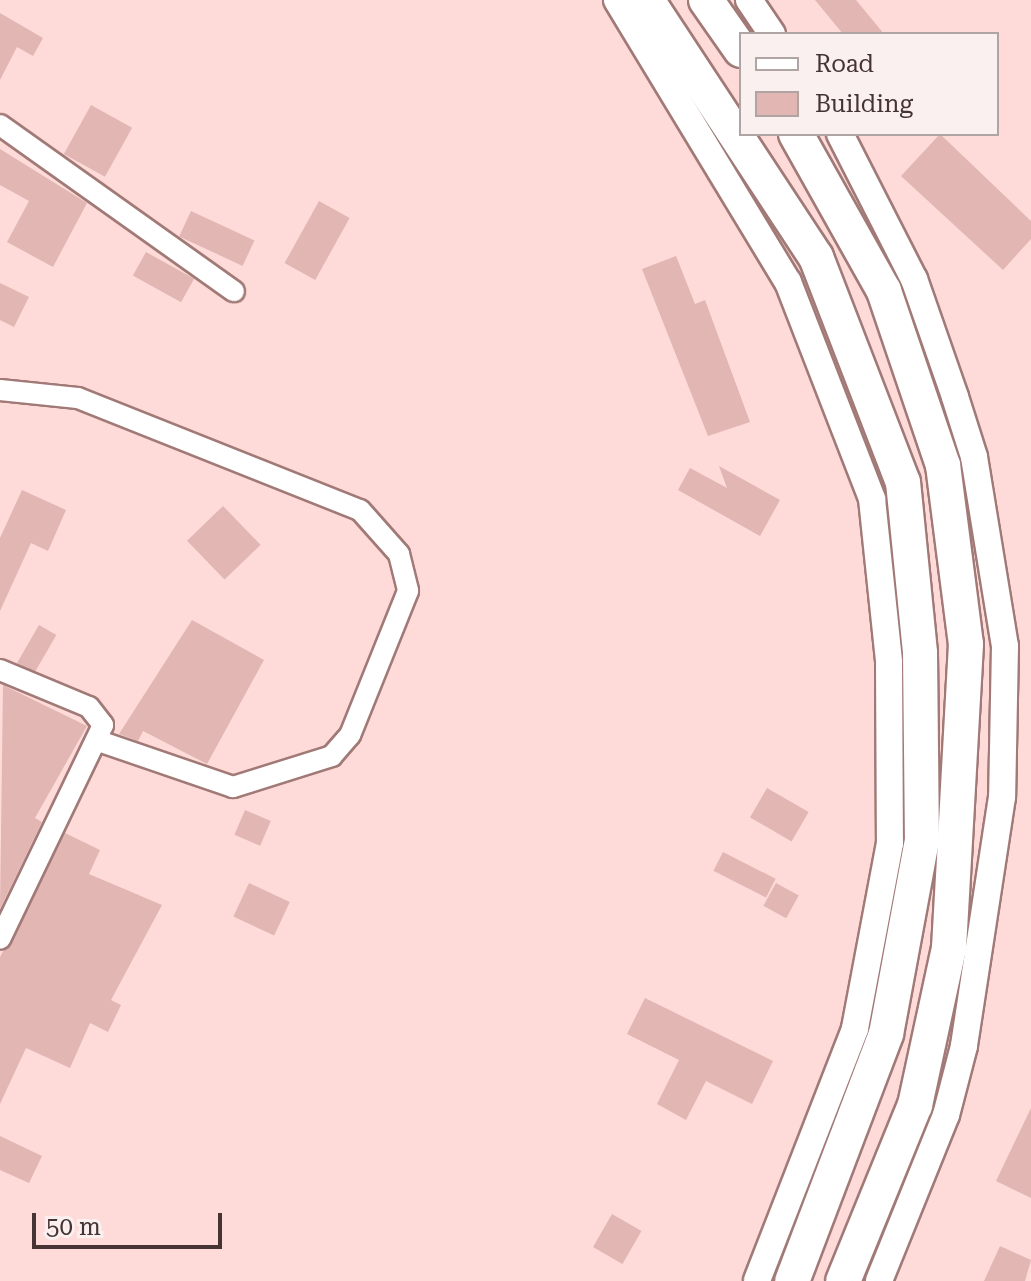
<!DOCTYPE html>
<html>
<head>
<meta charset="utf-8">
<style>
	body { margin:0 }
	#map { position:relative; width:1031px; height:1281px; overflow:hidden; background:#fedbd8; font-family:"Roboto Serif",serif }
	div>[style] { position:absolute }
	.building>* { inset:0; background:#e1b6b3; transform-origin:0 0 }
	.roads { filter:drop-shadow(2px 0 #a17a77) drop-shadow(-2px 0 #a17a77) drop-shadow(0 2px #a17a77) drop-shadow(0 -2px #a17a77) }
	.minor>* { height:20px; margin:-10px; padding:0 10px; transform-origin:10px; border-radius:10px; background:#fff }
	.tertiary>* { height:26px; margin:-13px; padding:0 13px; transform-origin:13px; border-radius:13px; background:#fff }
	.trunk>* { height:34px; margin:-17px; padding:0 17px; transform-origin:17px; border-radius:17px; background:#fff }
	span { translate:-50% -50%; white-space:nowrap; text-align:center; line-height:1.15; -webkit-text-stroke:6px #f9f0ef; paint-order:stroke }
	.legend { position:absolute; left:739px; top:32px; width:260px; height:104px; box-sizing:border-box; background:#f9f0ef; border:2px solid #b1a5a4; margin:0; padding:10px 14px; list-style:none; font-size:24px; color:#453433 }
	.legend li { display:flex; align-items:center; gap:16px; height:40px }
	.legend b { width:40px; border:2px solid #b1a5a4 }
	.scale { position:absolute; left:32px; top:1213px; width:190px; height:36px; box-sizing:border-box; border:4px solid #453433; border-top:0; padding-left:10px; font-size:24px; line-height:28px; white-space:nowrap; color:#453433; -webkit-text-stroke:6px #f9f0ef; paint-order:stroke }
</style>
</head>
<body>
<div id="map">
	<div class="building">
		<div style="clip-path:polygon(815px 0,856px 0,884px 34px,843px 34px)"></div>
		<div style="clip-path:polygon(0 13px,43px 38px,33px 56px,17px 47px,0 80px)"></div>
		<div style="left:91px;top:105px;width:47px;height:56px;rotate:29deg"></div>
		<div style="clip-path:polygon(940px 134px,1031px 221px,1031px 239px,1003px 270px,901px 176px)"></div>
		<div style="clip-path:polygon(0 149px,87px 203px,53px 267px,7px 242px,29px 201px,0 185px)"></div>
		<div style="left:319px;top:201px;width:35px;height:71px;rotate:29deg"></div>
		<div style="left:191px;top:211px;width:70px;height:28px;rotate:25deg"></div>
		<div style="left:146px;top:252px;width:55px;height:27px;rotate:29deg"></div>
		<div style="clip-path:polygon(676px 256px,695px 304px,705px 300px,750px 422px,708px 436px,642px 269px)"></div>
		<div style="clip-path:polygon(0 283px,29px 297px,14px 327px,0 320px)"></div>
		<div style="clip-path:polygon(719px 466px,780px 500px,760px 536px,678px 490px,690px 468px,727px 488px)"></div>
		<div style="clip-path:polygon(22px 490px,66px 510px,48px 551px,31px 543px,0 611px,0 538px)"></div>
		<div style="left:223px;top:506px;width:54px;height:50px;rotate:46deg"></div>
		<div style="clip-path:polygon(192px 620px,264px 660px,207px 764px,143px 731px,138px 741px,119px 734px)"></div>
		<div style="left:39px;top:625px;width:20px;height:44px;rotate:30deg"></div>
		<div style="clip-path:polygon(3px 685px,87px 726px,35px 818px,42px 822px,0 909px)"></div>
		<div style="left:767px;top:788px;width:48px;height:34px;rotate:30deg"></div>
		<div style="left:245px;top:810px;width:28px;height:27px;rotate:23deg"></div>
		<div style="clip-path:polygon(65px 833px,100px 850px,89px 874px,162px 905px,111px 1000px,121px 1005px,108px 1032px,90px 1023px,70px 1068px,26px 1048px,0 1104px,0 957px)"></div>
		<div style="left:723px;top:852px;width:59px;height:21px;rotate:27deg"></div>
		<div style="left:249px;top:883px;width:45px;height:37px;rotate:25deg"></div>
		<div style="left:776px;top:883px;width:26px;height:26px;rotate:29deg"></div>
		<div style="clip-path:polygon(645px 998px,773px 1061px,752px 1104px,706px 1081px,686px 1120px,657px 1104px,679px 1060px,627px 1034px)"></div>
		<div style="clip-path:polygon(1031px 1108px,1031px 1198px,996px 1181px)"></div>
		<div style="clip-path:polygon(0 1136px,42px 1156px,29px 1183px,0 1170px)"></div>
		<div style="left:612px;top:1214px;width:34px;height:38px;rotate:30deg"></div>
		<div style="clip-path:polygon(1000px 1246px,1031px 1260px,1025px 1281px,984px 1281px)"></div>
	</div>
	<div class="roads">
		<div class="minor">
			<div style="left:0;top:125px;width:287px;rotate:35.4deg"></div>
			<div style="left:0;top:390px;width:78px;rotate:5.9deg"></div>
			<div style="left:78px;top:398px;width:303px;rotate:21.7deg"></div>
			<div style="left:360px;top:510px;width:59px;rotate:48.4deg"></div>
			<div style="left:399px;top:554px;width:38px;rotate:76deg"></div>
			<div style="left:408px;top:591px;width:155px;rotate:111.9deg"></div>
			<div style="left:350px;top:735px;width:28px;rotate:131deg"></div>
			<div style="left:332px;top:756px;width:104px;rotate:162.6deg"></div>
			<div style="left:233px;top:787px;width:142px;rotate:-161.1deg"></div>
			<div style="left:0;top:670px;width:96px;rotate:22.6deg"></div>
			<div style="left:89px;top:707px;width:23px;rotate:52deg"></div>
			<div style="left:103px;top:725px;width:237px;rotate:115.7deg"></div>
		</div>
		<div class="tertiary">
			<div style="left:617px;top:0;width:330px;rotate:58.8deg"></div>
			<div style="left:788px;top:282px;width:233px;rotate:68.8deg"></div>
			<div style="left:872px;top:499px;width:164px;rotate:84deg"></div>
			<div style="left:889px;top:662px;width:181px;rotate:89.7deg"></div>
			<div style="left:890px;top:843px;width:189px;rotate:100.7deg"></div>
			<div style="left:855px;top:1029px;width:270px;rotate:111.3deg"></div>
			<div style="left:749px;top:0;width:41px;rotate:55.9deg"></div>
			<div style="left:840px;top:134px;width:163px;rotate:63deg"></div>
			<div style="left:914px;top:279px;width:125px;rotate:70.8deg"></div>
			<div style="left:955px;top:397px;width:63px;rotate:72.4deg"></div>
			<div style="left:974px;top:457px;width:192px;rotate:80.7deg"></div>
			<div style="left:1005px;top:646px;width:151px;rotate:91.1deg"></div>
			<div style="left:1002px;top:797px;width:252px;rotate:98.7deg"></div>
			<div style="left:964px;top:1046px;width:71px;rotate:104.6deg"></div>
			<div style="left:946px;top:1115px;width:179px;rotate:112deg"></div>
		</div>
		<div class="trunk">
			<div style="left:647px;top:0;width:308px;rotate:56.7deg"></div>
			<div style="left:816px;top:257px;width:241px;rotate:68.9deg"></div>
			<div style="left:903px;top:482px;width:172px;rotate:84.3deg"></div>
			<div style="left:920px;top:653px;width:187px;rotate:89.4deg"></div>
			<div style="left:922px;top:840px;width:197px;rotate:100.5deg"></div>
			<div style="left:886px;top:1034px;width:264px;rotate:110.8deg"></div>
			<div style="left:706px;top:0;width:61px;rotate:55deg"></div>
			<div style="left:796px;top:134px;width:180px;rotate:60.7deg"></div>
			<div style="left:884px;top:291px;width:184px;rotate:71.3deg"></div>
			<div style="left:943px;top:465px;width:180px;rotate:82.7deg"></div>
			<div style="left:966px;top:644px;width:304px;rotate:93.2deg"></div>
			<div style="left:949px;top:948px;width:161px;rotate:102.2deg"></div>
			<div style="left:915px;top:1105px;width:190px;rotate:112.2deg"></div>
		</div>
	</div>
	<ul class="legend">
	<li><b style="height:10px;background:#fff"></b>Road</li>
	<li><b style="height:22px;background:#e1b6b3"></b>Building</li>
	</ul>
	<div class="scale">50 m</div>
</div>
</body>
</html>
